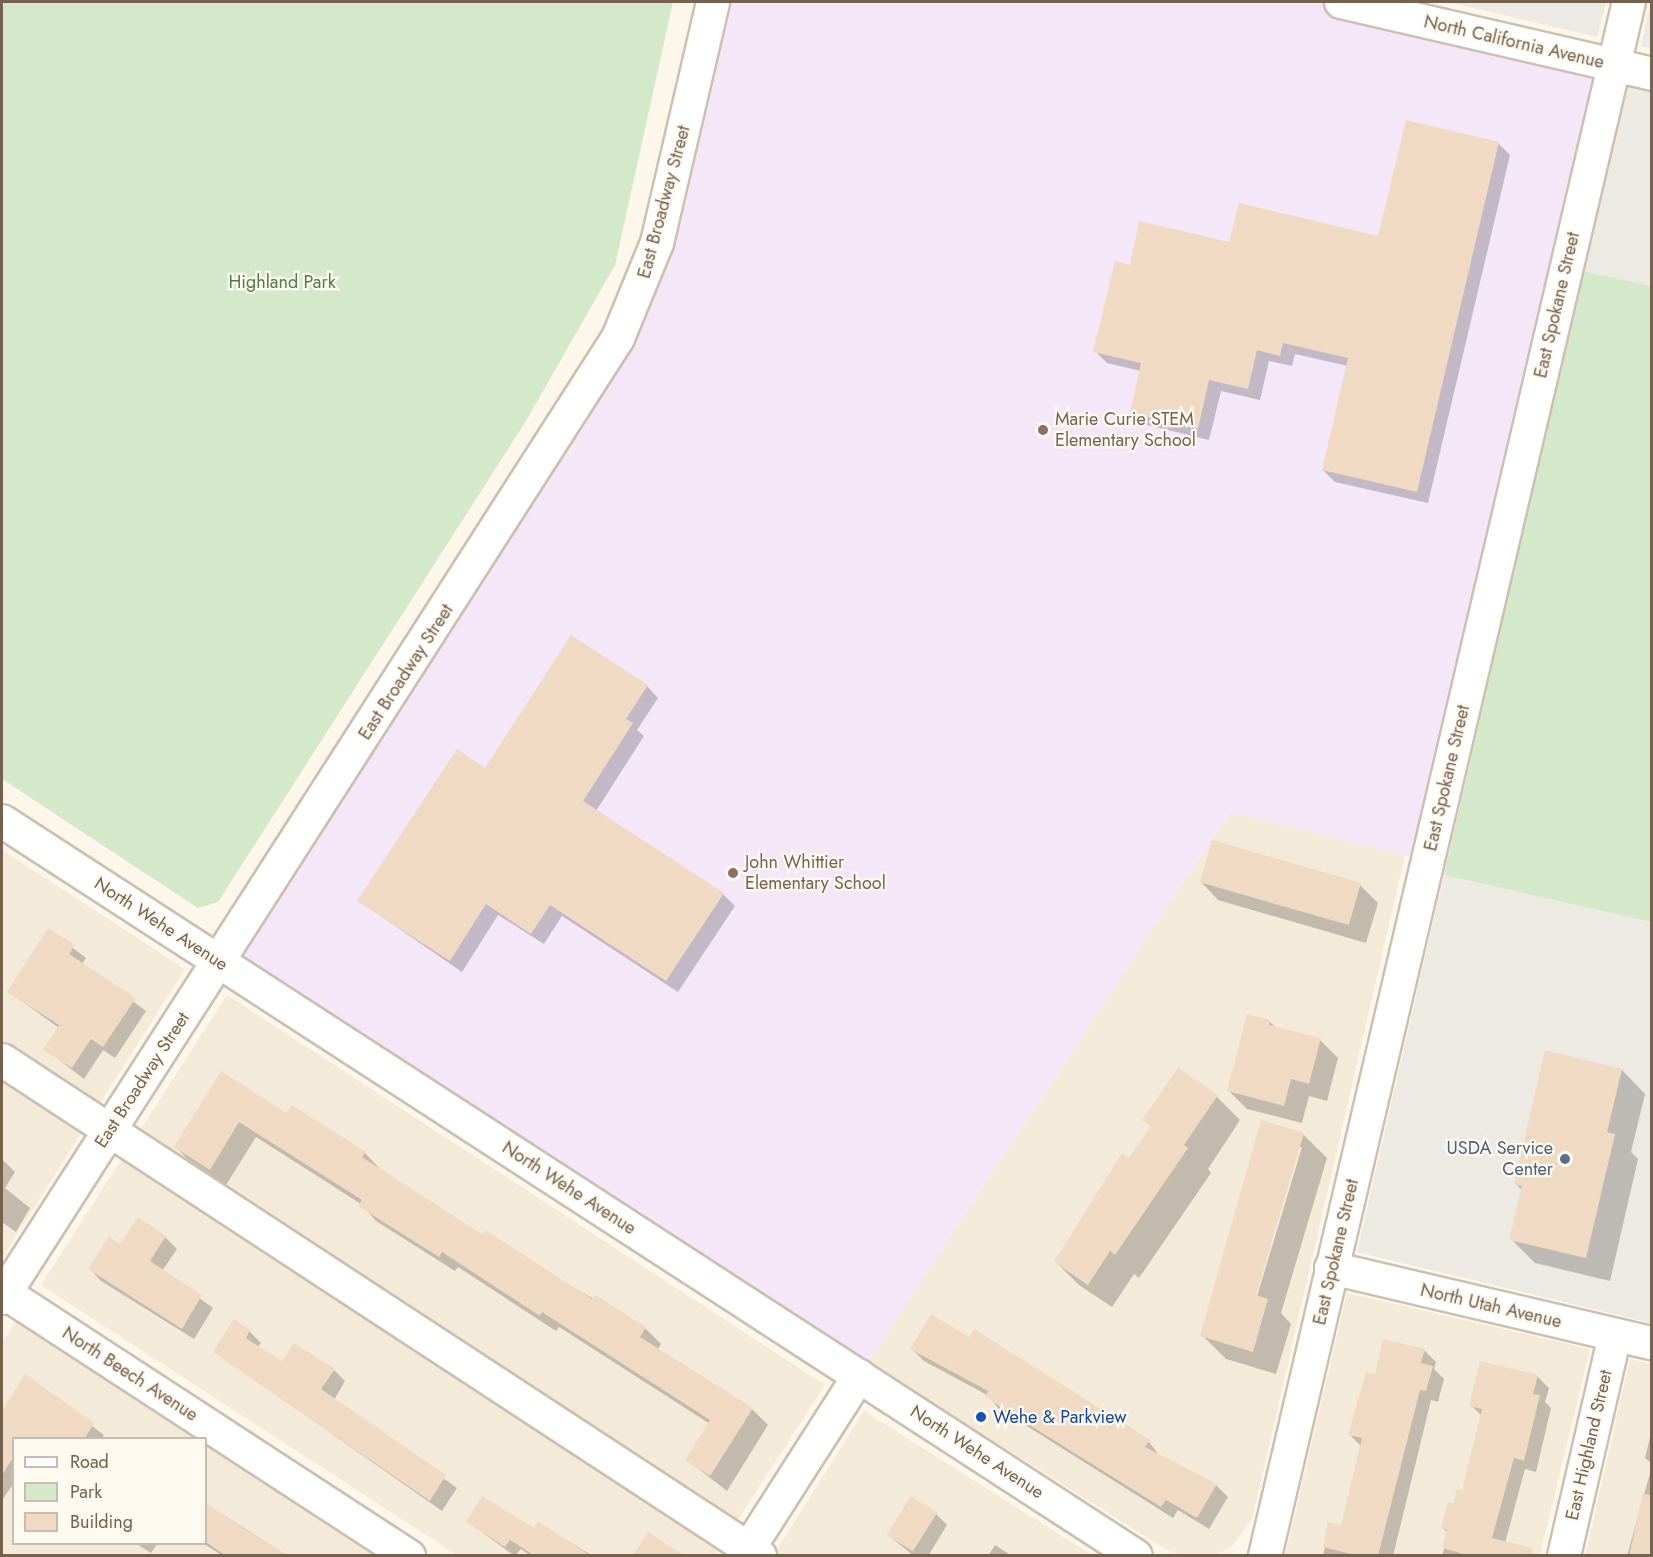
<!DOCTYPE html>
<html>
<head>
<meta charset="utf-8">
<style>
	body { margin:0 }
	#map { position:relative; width:1653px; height:1557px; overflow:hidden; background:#fcf7ea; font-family:Jost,sans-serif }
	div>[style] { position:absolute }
	.residential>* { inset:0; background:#f3ead9 }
	.industrial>* { inset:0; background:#ede9e3 }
	.education>* { inset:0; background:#f4e7f8 }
	.green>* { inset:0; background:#d3e9c9 }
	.shadow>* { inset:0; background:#0003 }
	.building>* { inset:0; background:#f0dac3; transform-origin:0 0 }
	.roads { filter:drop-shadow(2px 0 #cec0b0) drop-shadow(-2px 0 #cec0b0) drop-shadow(0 2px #cec0b0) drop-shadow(0 -2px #cec0b0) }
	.minor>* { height:32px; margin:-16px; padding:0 16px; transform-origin:16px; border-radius:16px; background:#fff }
	.dots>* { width:16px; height:16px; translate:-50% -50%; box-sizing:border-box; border:3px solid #fefaf1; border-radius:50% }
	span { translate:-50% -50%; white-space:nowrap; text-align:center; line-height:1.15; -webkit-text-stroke:4.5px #fefaf1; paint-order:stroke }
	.street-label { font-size:18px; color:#76604e }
	.park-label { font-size:18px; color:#517b46 }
	.education-label { font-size:18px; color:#785e54 }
	.left { translate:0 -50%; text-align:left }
	.service-label { font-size:18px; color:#4e5e75 }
	.right { translate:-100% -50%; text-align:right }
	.transit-label { font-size:18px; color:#164399 }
	.frame { position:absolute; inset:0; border:3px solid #76604e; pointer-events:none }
	.legend { position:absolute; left:12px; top:1437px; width:195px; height:108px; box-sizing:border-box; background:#fefaf1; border:2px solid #c8bcb0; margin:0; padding:8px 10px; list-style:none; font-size:18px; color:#76604e }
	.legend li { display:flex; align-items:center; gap:12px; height:30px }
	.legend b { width:30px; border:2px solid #c8bcb0 }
</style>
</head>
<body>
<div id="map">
	<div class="residential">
		<div style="clip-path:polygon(1230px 812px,1405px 855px,1252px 1519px,1232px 1546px,1215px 1555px,1184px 1555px,1170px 1552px,868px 1362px)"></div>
		<div style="clip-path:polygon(2px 850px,185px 969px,2px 1258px)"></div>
		<div style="clip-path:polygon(227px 995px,825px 1385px,715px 1555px,457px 1555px,41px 1285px)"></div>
		<div style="clip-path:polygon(1347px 1293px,1590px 1349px,1540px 1555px,1285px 1556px)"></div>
		<div style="clip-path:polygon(15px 1322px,193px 1438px,14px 1438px,14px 1544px,206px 1544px,206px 1446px,372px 1555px,2px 1555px,2px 1343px)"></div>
		<div style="clip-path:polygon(1630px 1359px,1651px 1364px,1651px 1555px,1585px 1556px)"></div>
		<div style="clip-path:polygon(864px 1411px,1092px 1555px,773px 1556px)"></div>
	</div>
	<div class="industrial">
		<div style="clip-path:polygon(1448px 2px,1606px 2px,1597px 37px)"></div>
		<div style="clip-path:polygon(1651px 2px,1651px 48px,1641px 46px)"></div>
		<div style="clip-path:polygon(1626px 82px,1651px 89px,1651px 286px,1583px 271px)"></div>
		<div style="clip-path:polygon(1444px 875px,1651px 922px,1651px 1323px,1357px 1252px)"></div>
	</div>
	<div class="education">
		<div style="clip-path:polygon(713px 2px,1341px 2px,1614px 65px,1428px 861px,1230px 812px,859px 1376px,218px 961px,618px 338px)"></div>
	</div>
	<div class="green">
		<div style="clip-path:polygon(2px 2px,673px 2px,615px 265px,526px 421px,218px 902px,198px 908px,2px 779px)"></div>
		<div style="clip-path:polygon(1583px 271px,1651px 286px,1651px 922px,1444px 875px)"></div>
	</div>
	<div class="shadow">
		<div style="clip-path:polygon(1498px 143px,1510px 155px,1428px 503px,1335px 482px,1323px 470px,1348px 366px,1295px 354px,1292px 366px,1269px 361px,1260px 400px,1221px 391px,1209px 440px,1143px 424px,1132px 412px,1141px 371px,1107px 363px,1095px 351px,1131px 267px,1231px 244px,1380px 238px)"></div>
		<div style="clip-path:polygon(647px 686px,658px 698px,637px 730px,644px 736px,596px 811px,723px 894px,735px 906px,678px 992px,562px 916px,544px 944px,498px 915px,462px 972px,359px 901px,486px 770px)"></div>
		<div style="clip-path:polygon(1201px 882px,1360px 885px,1378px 903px,1366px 943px,1218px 900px)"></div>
		<div style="clip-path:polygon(49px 930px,86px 958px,82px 964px,146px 1011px,115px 1058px,103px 1050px,84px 1079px,45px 1049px,59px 1028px,9px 992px)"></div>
		<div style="clip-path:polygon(1269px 1021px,1277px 1029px,1320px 1040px,1338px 1058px,1327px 1101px,1309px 1096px,1302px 1123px,1247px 1109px,1229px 1091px)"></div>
		<div style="clip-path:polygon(1622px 1070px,1645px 1094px,1631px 1152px,1638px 1159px,1610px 1281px,1535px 1263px,1511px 1239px,1523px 1191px,1515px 1183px)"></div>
		<div style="clip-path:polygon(221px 1074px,287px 1115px,365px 1153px,380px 1169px,482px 1236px,645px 1328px,661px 1344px,657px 1350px,753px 1410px,768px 1425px,727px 1491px,687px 1460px,710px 1424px,559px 1327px,556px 1331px,458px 1267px,455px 1271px,376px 1221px,361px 1204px,256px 1137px,226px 1185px,191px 1163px,176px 1147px)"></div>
		<div style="clip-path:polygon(1217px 1097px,1240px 1120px,1208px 1169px,1211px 1173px,1139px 1278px,1134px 1274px,1112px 1307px,1079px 1285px,1056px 1262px,1152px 1127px,1144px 1120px)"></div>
		<div style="clip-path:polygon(evenodd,1262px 1122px,1304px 1135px,1327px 1158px,1281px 1313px,1291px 1324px,1276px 1374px,1226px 1359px,1202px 1335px,1262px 1122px,1299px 1147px,1302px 1147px,1255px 1303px,1252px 1302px,1299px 1147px)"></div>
		<div style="clip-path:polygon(2px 1159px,15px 1172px,5px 1188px,30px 1208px,16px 1232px,2px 1222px)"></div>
		<div style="clip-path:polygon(165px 1237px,177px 1249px,162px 1271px,213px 1308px,194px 1339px,101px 1281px,90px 1269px,121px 1246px)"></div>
		<div style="clip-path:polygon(249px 1331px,261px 1343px,258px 1347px,283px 1363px,334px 1370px,345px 1381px,334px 1400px,457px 1488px,442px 1511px,215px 1352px)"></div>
		<div style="clip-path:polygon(912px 1349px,1149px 1442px,1159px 1455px,1216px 1485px,1228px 1497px,1209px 1529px,1178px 1510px,1173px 1518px,998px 1408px,987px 1395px,924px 1361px)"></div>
		<div style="clip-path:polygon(1424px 1350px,1436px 1362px,1434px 1369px,1444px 1379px,1438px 1402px,1431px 1400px,1393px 1556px,1323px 1556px,1330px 1524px,1342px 1527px,1361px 1446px,1350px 1435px,1376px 1376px)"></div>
		<div style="clip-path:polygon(25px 1376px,104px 1435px,102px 1438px,14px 1438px,14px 1483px,2px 1500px,2px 1413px)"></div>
		<div style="clip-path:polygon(1537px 1376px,1549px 1388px,1545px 1402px,1551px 1408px,1536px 1472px,1525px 1469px,1505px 1543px,1516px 1556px,1442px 1556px,1448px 1533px,1443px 1528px,1464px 1493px,1482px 1416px,1471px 1405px)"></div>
		<div style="clip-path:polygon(1652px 1429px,1652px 1464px,1645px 1458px)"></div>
		<div style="clip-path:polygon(1652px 1466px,1652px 1556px,1627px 1556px)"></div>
		<div style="clip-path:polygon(206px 1504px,288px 1556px,223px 1556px,204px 1544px)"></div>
		<div style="clip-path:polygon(936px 1514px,947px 1525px,928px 1556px,914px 1556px,888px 1535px)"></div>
		<div style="clip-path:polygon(468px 1522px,534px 1530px,538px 1523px,593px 1556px,531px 1556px,521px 1549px,515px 1556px)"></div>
		<div style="clip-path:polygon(137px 1544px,157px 1544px,151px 1553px)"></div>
		<div style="clip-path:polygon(995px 1545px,1012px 1556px,988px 1556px)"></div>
	</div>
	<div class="building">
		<div style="clip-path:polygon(1406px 120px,1499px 142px,1417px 492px,1322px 470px,1348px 358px,1283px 343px,1280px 356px,1257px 350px,1248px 389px,1209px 380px,1198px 429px,1130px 413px,1141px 363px,1093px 352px,1115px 261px,1130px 265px,1139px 221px,1229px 242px,1239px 203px,1378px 236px)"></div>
		<div style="clip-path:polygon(571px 635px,648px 685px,626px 719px,633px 723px,583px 801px,724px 893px,666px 981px,550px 905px,531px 934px,486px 904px,450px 961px,357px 901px,457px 749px,485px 768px)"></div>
		<div style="left:1212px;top:840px;width:155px;height:44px;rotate:16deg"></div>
		<div style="clip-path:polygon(48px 928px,75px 945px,69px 954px,136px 998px,103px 1047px,91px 1039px,72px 1068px,43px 1050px,59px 1025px,7px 992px)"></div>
		<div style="clip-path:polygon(1247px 1014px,1270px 1020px,1269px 1025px,1321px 1038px,1309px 1084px,1291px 1079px,1284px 1106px,1227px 1091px)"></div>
		<div style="clip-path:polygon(1545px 1050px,1622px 1069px,1607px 1132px,1615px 1134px,1586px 1258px,1509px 1240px,1522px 1186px,1514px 1184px)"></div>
		<div style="clip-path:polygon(1178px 1068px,1218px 1095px,1184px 1145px,1188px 1148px,1115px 1255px,1110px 1251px,1088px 1285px,1054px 1262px,1122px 1153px,1129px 1158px,1151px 1126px,1142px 1120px)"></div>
		<div style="clip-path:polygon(221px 1071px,286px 1113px,292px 1105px,366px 1152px,362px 1157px,482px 1234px,485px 1230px,592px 1299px,595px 1295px,646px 1327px,640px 1337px,753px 1408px,710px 1476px,685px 1460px,710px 1420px,542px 1312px,540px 1316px,442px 1252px,439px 1257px,358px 1206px,362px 1200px,239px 1122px,210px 1170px,174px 1147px)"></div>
		<div style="clip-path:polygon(1261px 1120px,1304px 1133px,1256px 1295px,1268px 1299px,1253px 1352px,1200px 1336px)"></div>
		<div style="clip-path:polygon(138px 1217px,166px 1236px,150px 1261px,202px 1295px,182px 1329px,88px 1269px,109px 1236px,120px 1244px)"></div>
		<div style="clip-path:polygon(931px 1314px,969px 1337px,974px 1329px,1150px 1440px,1145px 1447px,1217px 1484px,1197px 1518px,1166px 1500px,1161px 1507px,985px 1397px,988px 1391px,910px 1349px)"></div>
		<div style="clip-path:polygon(234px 1319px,250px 1330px,246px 1338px,282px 1361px,294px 1343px,335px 1369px,321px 1389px,446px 1475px,430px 1501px,213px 1352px)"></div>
		<div style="clip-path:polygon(1383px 1339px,1425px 1349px,1421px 1363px,1433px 1366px,1426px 1391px,1420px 1390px,1378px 1556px,1359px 1556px,1323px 1547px,1328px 1522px,1341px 1525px,1362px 1438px,1348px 1435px,1366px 1372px,1375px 1374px)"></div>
		<div style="clip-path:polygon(1480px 1361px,1538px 1375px,1533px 1394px,1540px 1395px,1524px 1461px,1514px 1458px,1492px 1538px,1533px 1548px,1532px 1556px,1471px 1556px,1442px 1548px,1447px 1530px,1441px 1528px,1448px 1502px,1453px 1504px,1457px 1489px,1462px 1491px,1482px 1409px,1469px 1406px)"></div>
		<div style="clip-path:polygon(25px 1374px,94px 1423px,85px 1438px,14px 1438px,14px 1456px,2px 1475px,2px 1411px)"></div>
		<div style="clip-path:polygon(1643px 1494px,1652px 1495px,1652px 1556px,1629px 1556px)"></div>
		<div style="clip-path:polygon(482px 1496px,534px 1528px,538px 1521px,591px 1556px,535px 1556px,510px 1540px,505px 1547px,466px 1522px)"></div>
		<div style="left:911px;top:1496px;width:31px;height:46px;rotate:32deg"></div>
		<div style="clip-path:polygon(206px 1503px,243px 1528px,288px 1556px,226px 1556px,206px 1542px)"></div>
		<div style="clip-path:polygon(648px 1532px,685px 1556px,633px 1556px)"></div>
	</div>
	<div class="roads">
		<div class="minor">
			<div style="left:1341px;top:2px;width:319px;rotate:13deg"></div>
			<div style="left:2px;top:821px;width:1351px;rotate:32.95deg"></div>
			<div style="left:2px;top:1060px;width:906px;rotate:33.2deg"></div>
			<div style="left:1331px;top:1268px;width:330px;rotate:13.2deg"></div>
			<div style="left:2px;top:1291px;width:486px;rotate:33.1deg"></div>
			<div style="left:2px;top:1298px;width:1141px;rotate:-57.31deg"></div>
			<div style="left:618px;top:338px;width:103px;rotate:-67.7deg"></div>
			<div style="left:657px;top:243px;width:247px;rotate:-76.9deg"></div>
			<div style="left:744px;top:1556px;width:214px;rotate:-57.4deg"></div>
			<div style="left:1265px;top:1556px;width:1596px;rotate:-76.82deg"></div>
			<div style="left:1564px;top:1556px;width:227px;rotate:-77deg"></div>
		</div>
	</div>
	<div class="dots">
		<div style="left:1043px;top:430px;background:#8d6e63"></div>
		<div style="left:733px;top:873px;background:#8d6e63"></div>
		<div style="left:1565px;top:1159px;background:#5c6f8a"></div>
		<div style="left:981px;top:1417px;background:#1a4fb4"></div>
	</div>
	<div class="street-label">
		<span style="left:1514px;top:42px;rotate:13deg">North California Avenue</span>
		<span style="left:664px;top:202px;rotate:-75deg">East Broadway Street</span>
		<span style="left:1557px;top:305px;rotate:-77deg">East Spokane Street</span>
		<span style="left:406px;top:672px;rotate:-57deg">East Broadway Street</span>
		<span style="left:1447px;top:778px;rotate:-77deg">East Spokane Street</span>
		<span style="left:161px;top:924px;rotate:33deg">North Wehe Avenue</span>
		<span style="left:142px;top:1080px;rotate:-57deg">East Broadway Street</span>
		<span style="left:569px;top:1188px;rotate:33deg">North Wehe Avenue</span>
		<span style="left:1336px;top:1252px;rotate:-77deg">East Spokane Street</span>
		<span style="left:1491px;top:1306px;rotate:13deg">North Utah Avenue</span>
		<span style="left:130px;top:1374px;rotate:33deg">North Beech Avenue</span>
		<span style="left:1589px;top:1445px;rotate:-77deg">East Highland Street</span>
		<span style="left:977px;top:1452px;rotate:33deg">North Wehe Avenue</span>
	</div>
	<div class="park-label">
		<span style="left:282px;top:282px">Highland Park</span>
	</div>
	<div class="education-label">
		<span class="left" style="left:1055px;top:430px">Marie Curie STEM<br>Elementary School</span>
		<span class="left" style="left:745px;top:873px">John Whittier<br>Elementary School</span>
	</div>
	<div class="service-label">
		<span class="right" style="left:1553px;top:1159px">USDA Service<br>Center</span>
	</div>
	<div class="transit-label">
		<span class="left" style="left:993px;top:1417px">Wehe &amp; Parkview</span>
	</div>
	<div class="frame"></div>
	<ul class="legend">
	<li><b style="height:8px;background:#fff"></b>Road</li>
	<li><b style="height:16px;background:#d3e9c9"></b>Park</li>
	<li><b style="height:16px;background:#f0dac3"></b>Building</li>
	</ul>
</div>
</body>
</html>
